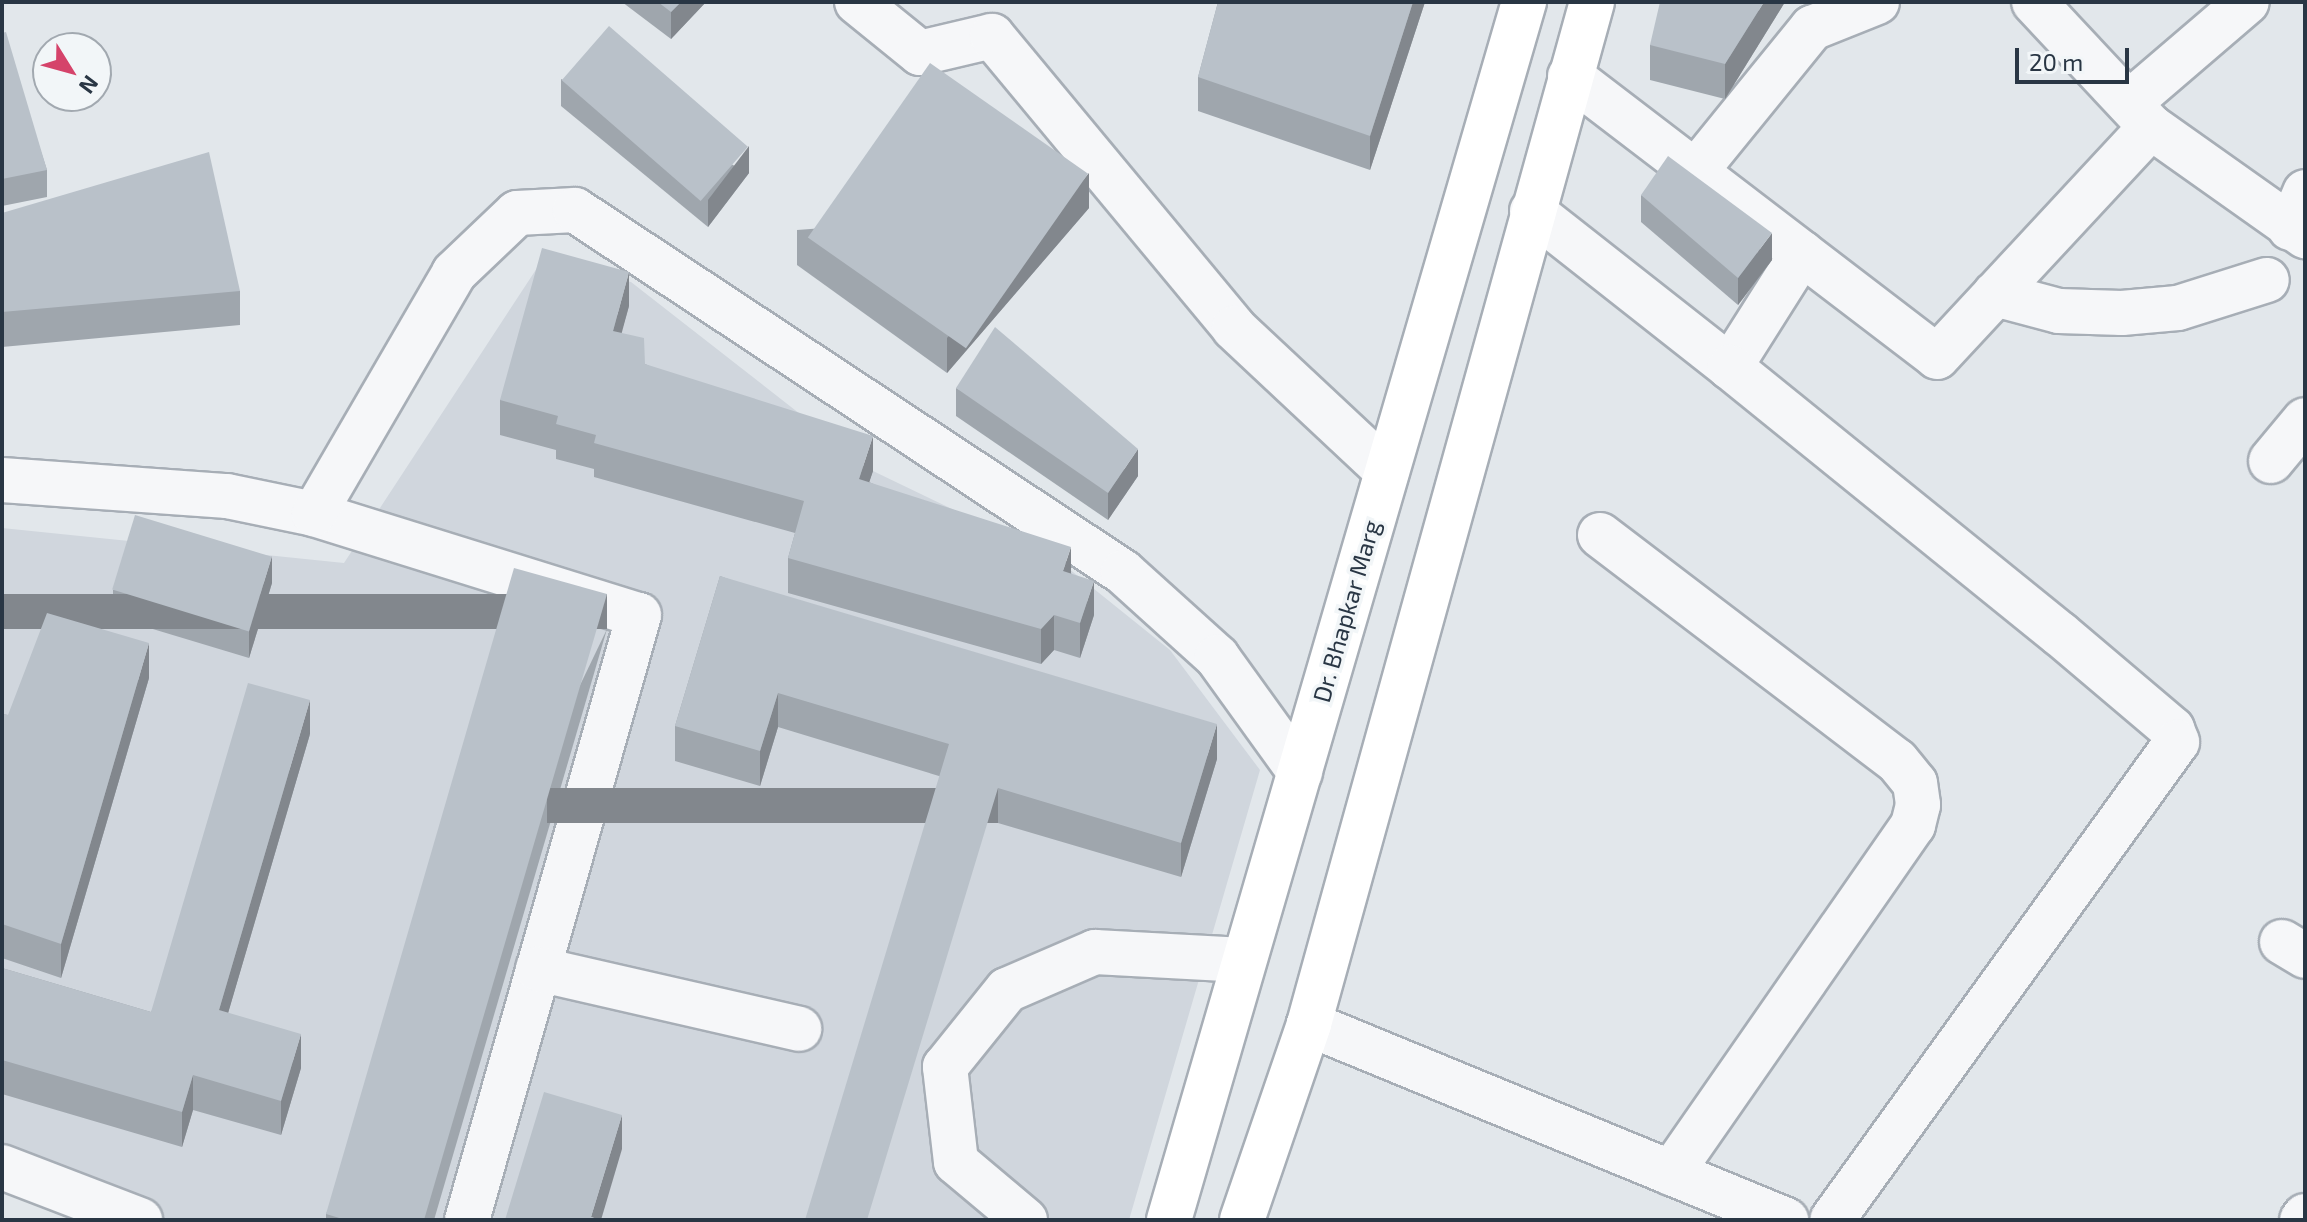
<!DOCTYPE html>
<html>
<head>
<meta charset="utf-8">
<style>
	body { margin:0 }
	#map { position:relative; width:2307px; height:1222px; overflow:hidden; background:#e2e7eb; font-family:"Exo 2",sans-serif }
	div>[style] { position:absolute }
	.built>* { inset:0; background:#d0d6dd }
	.roads { filter:drop-shadow(2px 0 #a7aeb6) drop-shadow(-2px 0 #a7aeb6) drop-shadow(0 2px #a7aeb6) drop-shadow(0 -2px #a7aeb6) }
	.minor>* { height:44px; margin:-22px; padding:0 22px; transform-origin:22px; border-radius:22px; background:#f6f7f9 }
	.major>* { height:44px; margin:-22px; padding:0 22px; transform-origin:22px; border-radius:22px; background:#fff }
	.wall>* { inset:0; background:#9fa6ad }
	.shaded-wall>* { inset:0; background:#82878d; transform-origin:0 0 }
	.building>* { inset:0; background:#b9c1c9; transform-origin:0 0 }
	span { translate:-50% -50%; white-space:nowrap; text-align:center; line-height:1.15; -webkit-text-stroke:7px #f2f6f8; paint-order:stroke }
	.street-label { font-size:24px; color:#293644 }
	.frame { position:absolute; inset:0; border:4px solid #293644; pointer-events:none }
	.north { position:absolute; left:32px; top:32px; width:80px; height:80px; box-sizing:border-box; background:#f2f6f8; border:2px solid #a2a9b0; border-radius:50%; rotate:127deg; font-size:22px; font-weight:700; line-height:32px; text-align:center; color:#293644 }
	.north::after { content:''; display:block; margin:auto; width:28px; height:36px; background:#d5436a; clip-path:polygon(50% 0,100% 100%,50% 72%,0 100%) }
	.scale { position:absolute; left:2015px; top:48px; width:114px; height:36px; box-sizing:border-box; border:4px solid #293644; border-top:0; padding-left:10px; font-size:24px; line-height:28px; white-space:nowrap; color:#293644; -webkit-text-stroke:6px #f2f6f8; paint-order:stroke }
</style>
</head>
<body>
<div id="map">
	<div class="built">
		<div style="clip-path:polygon(539px 265px,631px 282px,873px 471px,1058px 560px,1170px 650px,1260px 770px,1129px 1220px,72px 1220px,2px 1163px,2px 528px,344px 563px)"></div>
	</div>
	<div class="roads">
		<div class="minor">
			<div style="left:857px;top:2px;width:81px;rotate:39deg"></div>
			<div style="left:920px;top:53px;width:74px;rotate:-13.3deg"></div>
			<div style="left:992px;top:36px;width:379px;rotate:50.3deg"></div>
			<div style="left:1234px;top:328px;width:209px;rotate:43.1deg"></div>
			<div style="left:2034px;top:2px;width:171px;rotate:46.9deg"></div>
			<div style="left:1570px;top:76px;width:462px;rotate:37.4deg"></div>
			<div style="left:1937px;top:357px;width:314px;rotate:-47.1deg"></div>
			<div style="left:2151px;top:127px;width:189px;rotate:35.3deg"></div>
			<div style="left:2129px;top:103px;width:155px;rotate:-40.6deg"></div>
			<div style="left:1695px;top:172px;width:186px;rotate:-50.9deg"></div>
			<div style="left:1812px;top:28px;width:70px;rotate:-21.8deg"></div>
			<div style="left:1532px;top:211px;width:252px;rotate:38.2deg"></div>
			<div style="left:2290px;top:228px;width:39px;rotate:-67deg"></div>
			<div style="left:1802px;top:253px;width:135px;rotate:122.3deg"></div>
			<div style="left:1730px;top:367px;width:424px;rotate:39deg"></div>
			<div style="left:2060px;top:634px;width:147px;rotate:40.3deg"></div>
			<div style="left:2172px;top:729px;width:14px;rotate:69deg"></div>
			<div style="left:2177px;top:742px;width:589px;rotate:125.82deg"></div>
			<div style="left:1995px;top:294px;width:66px;rotate:14.9deg"></div>
			<div style="left:2059px;top:311px;width:63px;rotate:1.8deg"></div>
			<div style="left:2122px;top:313px;width:56px;rotate:-5.1deg"></div>
			<div style="left:2178px;top:308px;width:93px;rotate:-17.5deg"></div>
			<div style="left:2271px;top:461px;width:53px;rotate:-50.3deg"></div>
			<div style="left:2px;top:480px;width:226px;rotate:4.1deg"></div>
			<div style="left:227px;top:496px;width:89px;rotate:11.7deg"></div>
			<div style="left:314px;top:514px;width:340px;rotate:17.3deg"></div>
			<div style="left:639px;top:615px;width:629px;rotate:105.87deg"></div>
			<div style="left:314px;top:514px;width:279px;rotate:-59.8deg"></div>
			<div style="left:454px;top:273px;width:87px;rotate:-43.6deg"></div>
			<div style="left:517px;top:213px;width:58px;rotate:-3deg"></div>
			<div style="left:575px;top:210px;width:657px;rotate:33.45deg"></div>
			<div style="left:1123px;top:572px;width:127px;rotate:42.1deg"></div>
			<div style="left:1217px;top:657px;width:142px;rotate:54.2deg"></div>
			<div style="left:1600px;top:535px;width:373px;rotate:37.3deg"></div>
			<div style="left:1897px;top:761px;width:28px;rotate:51deg"></div>
			<div style="left:1915px;top:783px;width:22px;rotate:82deg"></div>
			<div style="left:1918px;top:805px;width:21px;rotate:104deg"></div>
			<div style="left:1913px;top:825px;width:424px;rotate:124.8deg"></div>
			<div style="left:2282px;top:942px;width:27px;rotate:31deg"></div>
			<div style="left:538px;top:969px;width:268px;rotate:12.9deg"></div>
			<div style="left:1309px;top:1024px;width:516px;rotate:22.34deg"></div>
			<div style="left:2px;top:1167px;width:148px;rotate:21deg"></div>
			<div style="left:1025px;top:1220px;width:90px;rotate:-140deg"></div>
			<div style="left:956px;top:1162px;width:96px;rotate:-96.6deg"></div>
			<div style="left:945px;top:1067px;width:99px;rotate:-51.2deg"></div>
			<div style="left:1007px;top:990px;width:96px;rotate:-23.4deg"></div>
			<div style="left:1095px;top:952px;width:149px;rotate:3.1deg"></div>
			<div style="left:2302px;top:1220px;width:5px;rotate:-53deg"></div>
		</div>
		<div class="major">
			<div style="left:1169px;top:1220px;width:1269px;rotate:-73.75deg"></div>
			<div style="left:1242px;top:1220px;width:207px;rotate:-71.1deg"></div>
			<div style="left:1309px;top:1024px;width:1060px;rotate:-74.52deg"></div>
		</div>
	</div>
	<div class="wall">
		<div style="clip-path:polygon(622px 2px,706px 2px,671px 39px)"></div>
		<div style="clip-path:polygon(1218px 2px,1425px 2px,1370px 170px,1198px 111px,1198px 77px)"></div>
		<div style="clip-path:polygon(1785px 2px,1725px 99px,1650px 80px,1650px 45px)"></div>
		<div style="clip-path:polygon(2px 33px,47px 170px,47px 197px,2px 206px)"></div>
		<div style="clip-path:polygon(561px 79px,749px 173px,708px 227px,561px 106px)"></div>
		<div style="clip-path:polygon(1641px 195px,1772px 260px,1738px 305px,1641px 222px)"></div>
		<div style="clip-path:polygon(1089px 208px,947px 373px,797px 265px,797px 230px)"></div>
		<div style="clip-path:polygon(2px 213px,240px 291px,240px 325px,2px 347px)"></div>
		<div style="clip-path:polygon(629px 306px,621px 333px,645px 364px,873px 471px,869px 482px,1071px 573px,1094px 615px,1080px 658px,1054px 650px,1041px 664px,788px 593px,788px 558px,795px 533px,594px 477px,594px 469px,556px 459px,556px 450px,500px 435px,500px 400px)"></div>
		<div style="clip-path:polygon(956px 388px,1138px 476px,1108px 520px,956px 416px)"></div>
		<div style="clip-path:polygon(720px 576px,1217px 759px,1181px 877px,998px 823px,939px 776px,778px 727px,760px 786px,675px 761px,675px 726px)"></div>
		<div style="clip-path:polygon(272px 583px,249px 658px,113px 617px,113px 590px)"></div>
		<div style="clip-path:polygon(607px 629px,434px 1220px,326px 1220px,326px 1214px)"></div>
		<div style="clip-path:polygon(149px 678px,61px 978px,2px 958px,2px 714px,8px 715px)"></div>
		<div style="clip-path:polygon(310px 734px,228px 1013px,301px 1068px,281px 1135px,193px 1110px,182px 1147px,2px 1094px,2px 968px,151px 1012px)"></div>
	</div>
	<div class="shaded-wall">
		<div style="clip-path:polygon(681px 2px,706px 2px,671px 39px,671px 12px)"></div>
		<div style="clip-path:polygon(1413px 2px,1425px 2px,1370px 170px,1370px 136px)"></div>
		<div style="clip-path:polygon(1764px 2px,1785px 2px,1725px 99px,1725px 64px)"></div>
		<div style="clip-path:polygon(749px 146px,749px 173px,708px 227px,708px 200px)"></div>
		<div style="clip-path:polygon(1089px 173px,1089px 208px,947px 373px,947px 338px)"></div>
		<div style="clip-path:polygon(1772px 233px,1772px 260px,1738px 305px,1738px 278px)"></div>
		<div style="clip-path:polygon(629px 272px,629px 306px,613px 365px,613px 331px)"></div>
		<div style="clip-path:polygon(873px 436px,873px 471px,859px 513px,859px 479px)"></div>
		<div style="clip-path:polygon(1138px 449px,1138px 476px,1108px 520px,1108px 493px)"></div>
		<div style="clip-path:polygon(1071px 547px,1071px 581px,1063px 571px)"></div>
		<div style="clip-path:polygon(272px 556px,272px 583px,249px 658px,249px 631px)"></div>
		<div style="clip-path:polygon(1094px 581px,1094px 615px,1080px 658px,1080px 623px)"></div>
		<div style="left:607px;top:594px;width:35px;height:652px;rotate:90deg"></div>
		<div style="clip-path:polygon(1054px 615px,1054px 650px,1041px 664px,1041px 629px)"></div>
		<div style="clip-path:polygon(149px 643px,149px 678px,61px 978px,61px 944px)"></div>
		<div style="clip-path:polygon(778px 693px,778px 727px,760px 786px,760px 751px)"></div>
		<div style="clip-path:polygon(310px 700px,310px 734px,219px 1044px,219px 1010px)"></div>
		<div style="clip-path:polygon(1217px 724px,1217px 759px,1181px 877px,1181px 843px)"></div>
		<div style="left:998px;top:788px;width:35px;height:451px;rotate:90deg"></div>
		<div style="clip-path:polygon(301px 1034px,301px 1068px,281px 1135px,281px 1101px)"></div>
		<div style="clip-path:polygon(193px 1075px,193px 1110px,182px 1147px,182px 1112px)"></div>
		<div style="clip-path:polygon(622px 1115px,622px 1149px,601px 1220px,591px 1217px)"></div>
	</div>
	<div class="building">
		<div style="clip-path:polygon(658px 2px,681px 2px,671px 12px)"></div>
		<div style="clip-path:polygon(1218px 2px,1413px 2px,1370px 136px,1198px 77px)"></div>
		<div style="clip-path:polygon(1660px 2px,1764px 2px,1725px 64px,1650px 45px)"></div>
		<div style="left:609px;top:26px;width:184px;height:72px;rotate:41deg"></div>
		<div style="clip-path:polygon(6px 32px,47px 170px,2px 179px,2px 33px)"></div>
		<div style="left:930px;top:63px;width:193px;height:213px;rotate:35deg"></div>
		<div style="clip-path:polygon(209px 152px,240px 291px,2px 312px,2px 213px)"></div>
		<div style="clip-path:polygon(1668px 156px,1772px 233px,1738px 278px,1641px 195px)"></div>
		<div style="clip-path:polygon(542px 248px,629px 272px,613px 331px,644px 338px,645px 364px,873px 436px,859px 479px,1071px 547px,1063px 571px,1094px 581px,1080px 623px,1054px 615px,1041px 629px,788px 558px,804px 501px,594px 443px,596px 435px,556px 424px,558px 416px,500px 400px)"></div>
		<div style="clip-path:polygon(995px 327px,1138px 449px,1108px 493px,956px 388px)"></div>
		<div style="left:135px;top:515px;width:143px;height:78px;rotate:17deg"></div>
		<div style="clip-path:polygon(514px 568px,607px 594px,424px 1220px,346px 1220px,326px 1214px)"></div>
		<div style="clip-path:polygon(720px 576px,1217px 724px,1181px 843px,998px 788px,867px 1220px,805px 1220px,949px 744px,778px 693px,760px 751px,675px 726px)"></div>
		<div style="clip-path:polygon(47px 613px,149px 643px,61px 944px,2px 924px,2px 714px,8px 715px)"></div>
		<div style="clip-path:polygon(248px 683px,310px 700px,219px 1010px,301px 1034px,281px 1101px,193px 1075px,182px 1112px,2px 1060px,2px 968px,151px 1012px)"></div>
		<div style="clip-path:polygon(544px 1092px,622px 1115px,591px 1217px,600px 1220px,505px 1220px)"></div>
	</div>
	<div class="street-label">
		<span style="left:1346px;top:611px;rotate:-74deg">Dr. Bhapkar Marg</span>
	</div>
	<div class="frame"></div>
	<div class="north">N</div>
	<div class="scale">20 m</div>
</div>
</body>
</html>
